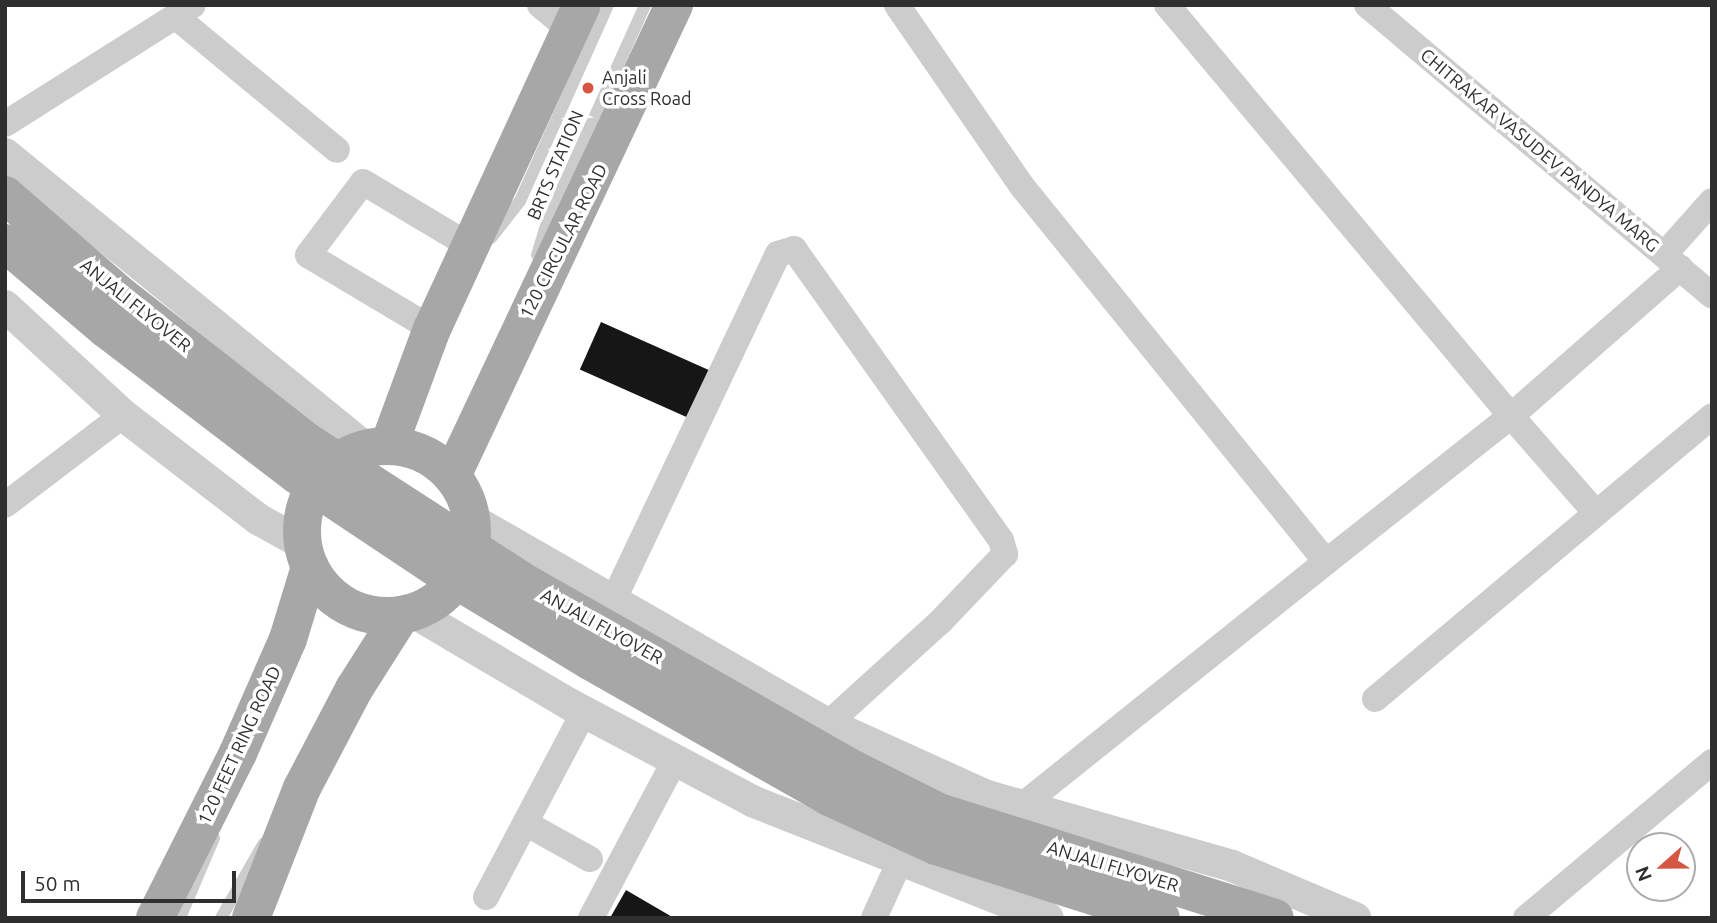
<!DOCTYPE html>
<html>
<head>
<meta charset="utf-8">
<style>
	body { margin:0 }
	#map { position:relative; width:1717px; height:923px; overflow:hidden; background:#fff; font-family:Ubuntu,sans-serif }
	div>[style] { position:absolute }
	.building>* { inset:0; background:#161616; transform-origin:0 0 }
	.service>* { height:12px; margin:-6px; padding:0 6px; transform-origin:6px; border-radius:6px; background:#ccc }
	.minor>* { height:26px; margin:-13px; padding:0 13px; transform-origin:13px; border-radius:13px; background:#ccc }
	.tertiary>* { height:32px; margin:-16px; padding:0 16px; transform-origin:16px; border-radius:16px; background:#ccc }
	.primary>* { height:38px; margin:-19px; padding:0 19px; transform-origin:19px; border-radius:19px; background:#a7a7a7 }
	.primary>.ring { margin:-19px; padding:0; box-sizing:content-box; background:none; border:38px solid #a7a7a7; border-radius:50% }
	.dots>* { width:19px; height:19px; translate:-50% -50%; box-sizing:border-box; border:4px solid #fff; border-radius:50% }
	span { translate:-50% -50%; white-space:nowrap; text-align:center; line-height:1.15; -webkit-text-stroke:7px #fff; paint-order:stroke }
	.poi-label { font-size:18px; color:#2f2f2f }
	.left { translate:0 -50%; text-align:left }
	.street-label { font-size:18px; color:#2f2f2f }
	.frame { position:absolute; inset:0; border:7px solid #2f2f2f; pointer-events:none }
	.north { position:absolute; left:1626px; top:832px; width:70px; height:70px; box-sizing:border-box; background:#fff; border:2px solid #acacac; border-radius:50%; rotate:249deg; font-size:19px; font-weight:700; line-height:28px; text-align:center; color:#2f2f2f }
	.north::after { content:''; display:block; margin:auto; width:24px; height:32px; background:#d45643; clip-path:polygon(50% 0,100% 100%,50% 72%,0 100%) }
	.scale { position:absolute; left:21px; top:871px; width:215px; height:32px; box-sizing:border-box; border:4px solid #2f2f2f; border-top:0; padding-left:9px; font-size:21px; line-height:24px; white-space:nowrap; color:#2f2f2f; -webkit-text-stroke:5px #fff; paint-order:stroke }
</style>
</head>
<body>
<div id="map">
	<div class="building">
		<div style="left:601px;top:322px;width:121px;height:52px;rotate:24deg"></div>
		<div style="clip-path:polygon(626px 890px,674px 918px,610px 918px)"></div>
	</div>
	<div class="service">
		<div style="left:491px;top:238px;width:47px;rotate:-51.9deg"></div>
		<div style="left:520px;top:201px;width:215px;rotate:-65.8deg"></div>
		<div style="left:537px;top:255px;width:37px;rotate:-73deg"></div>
		<div style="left:548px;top:220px;width:236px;rotate:-65.7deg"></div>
		<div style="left:180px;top:918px;width:87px;rotate:-67deg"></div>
		<div style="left:221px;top:918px;width:86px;rotate:-60.2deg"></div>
	</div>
	<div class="minor">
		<div style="left:540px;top:5px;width:39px;rotate:40deg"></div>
		<div style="left:897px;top:5px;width:219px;rotate:55.4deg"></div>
		<div style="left:1021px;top:185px;width:485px;rotate:51deg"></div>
		<div style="left:1326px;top:562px;width:391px;rotate:141.3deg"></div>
		<div style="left:1167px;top:5px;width:536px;rotate:50.07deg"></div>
		<div style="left:1511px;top:416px;width:225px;rotate:-41.2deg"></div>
		<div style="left:1367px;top:5px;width:451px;rotate:40.1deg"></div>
		<div style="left:175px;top:16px;width:210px;rotate:39.6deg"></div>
		<div style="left:5px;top:124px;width:222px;rotate:-32.3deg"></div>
		<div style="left:1664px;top:255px;width:72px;rotate:-48.4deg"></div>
		<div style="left:432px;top:329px;width:144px;rotate:-149.2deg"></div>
		<div style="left:308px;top:255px;width:91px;rotate:-53deg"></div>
		<div style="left:363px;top:182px;width:125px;rotate:30.9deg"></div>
		<div style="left:5px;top:505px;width:148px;rotate:-37.3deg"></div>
		<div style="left:1326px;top:562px;width:236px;rotate:-38.3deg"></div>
		<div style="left:1511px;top:416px;width:129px;rotate:48.8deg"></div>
		<div style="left:613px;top:601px;width:384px;rotate:-64.6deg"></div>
		<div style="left:778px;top:254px;width:17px;rotate:-17deg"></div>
		<div style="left:794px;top:249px;width:357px;rotate:54.6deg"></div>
		<div style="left:1001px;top:540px;width:15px;rotate:74deg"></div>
		<div style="left:1005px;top:554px;width:93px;rotate:133.7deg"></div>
		<div style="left:941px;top:621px;width:153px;rotate:137.7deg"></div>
		<div style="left:1375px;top:699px;width:440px;rotate:-40deg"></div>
		<div style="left:527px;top:824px;width:72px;rotate:29.1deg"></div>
		<div style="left:486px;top:897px;width:209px;rotate:-62.1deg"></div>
		<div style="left:591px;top:918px;width:179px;rotate:-62deg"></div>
		<div style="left:874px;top:918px;width:63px;rotate:-65.5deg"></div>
		<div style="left:1526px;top:918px;width:243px;rotate:-40deg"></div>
	</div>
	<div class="tertiary">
		<div style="left:5px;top:154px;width:465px;rotate:39.2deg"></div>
		<div style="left:5px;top:306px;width:161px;rotate:42.7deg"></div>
		<div style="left:123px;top:415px;width:170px;rotate:37.6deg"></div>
		<div style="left:258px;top:519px;width:51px;rotate:29.1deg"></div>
		<div style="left:471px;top:519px;width:412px;rotate:29.9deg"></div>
		<div style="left:828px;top:724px;width:175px;rotate:24.4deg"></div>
		<div style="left:987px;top:796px;width:255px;rotate:15.9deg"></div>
		<div style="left:1232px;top:866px;width:134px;rotate:22.9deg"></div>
		<div style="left:413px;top:612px;width:183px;rotate:30.5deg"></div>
		<div style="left:571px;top:705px;width:205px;rotate:27.9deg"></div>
		<div style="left:752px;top:801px;width:318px;rotate:21.6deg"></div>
	</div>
	<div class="primary">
		<div style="left:5px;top:195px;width:152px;rotate:41deg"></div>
		<div style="left:120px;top:295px;width:240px;rotate:38.1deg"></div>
		<div style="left:309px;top:443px;width:254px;rotate:32.9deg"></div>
		<div style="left:522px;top:581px;width:381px;rotate:29.6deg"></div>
		<div style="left:853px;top:769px;width:96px;rotate:26.6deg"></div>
		<div style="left:939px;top:812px;width:352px;rotate:17.5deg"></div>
		<div style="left:5px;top:243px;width:133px;rotate:40.4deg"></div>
		<div style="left:106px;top:329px;width:240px;rotate:37.4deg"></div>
		<div style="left:297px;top:475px;width:173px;rotate:33.7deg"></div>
		<div style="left:441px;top:571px;width:174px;rotate:31.1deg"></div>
		<div style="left:590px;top:661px;width:275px;rotate:29.6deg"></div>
		<div style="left:829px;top:797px;width:118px;rotate:24.6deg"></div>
		<div style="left:936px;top:846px;width:236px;rotate:17.7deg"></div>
		<div style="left:389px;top:445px;width:124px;rotate:-69.7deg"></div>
		<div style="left:432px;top:329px;width:357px;rotate:-65.2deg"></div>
		<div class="ring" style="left:302px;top:446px;width:132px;height:132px"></div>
		<div style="left:452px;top:476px;width:521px;rotate:-64.76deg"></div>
		<div style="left:155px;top:918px;width:185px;rotate:-63.3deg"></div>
		<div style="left:238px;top:753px;width:124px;rotate:-66.3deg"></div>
		<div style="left:288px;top:639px;width:75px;rotate:-73deg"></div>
		<div style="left:251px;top:918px;width:140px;rotate:-68.6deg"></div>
		<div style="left:302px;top:788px;width:112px;rotate:-62.3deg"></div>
		<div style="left:354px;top:689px;width:88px;rotate:-57.6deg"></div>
	</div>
	<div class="dots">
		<div style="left:588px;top:88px;background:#d45643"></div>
	</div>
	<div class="poi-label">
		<span class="left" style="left:602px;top:88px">Anjali<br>Cross Road</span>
	</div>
	<div class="street-label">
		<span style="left:1540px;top:150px;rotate:40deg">CHITRAKAR VASUDEV PANDYA MARG</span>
		<span style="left:555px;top:165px;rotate:-67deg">BRTS STATION</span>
		<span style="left:563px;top:241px;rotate:-63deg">120 CIRCULAR ROAD</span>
		<span style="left:136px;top:305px;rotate:39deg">ANJALI FLYOVER</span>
		<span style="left:602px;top:626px;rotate:29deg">ANJALI FLYOVER</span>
		<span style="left:239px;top:745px;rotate:-65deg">120 FEET RING ROAD</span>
		<span style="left:1113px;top:866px;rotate:17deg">ANJALI FLYOVER</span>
	</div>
	<div class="frame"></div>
	<div class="north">N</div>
	<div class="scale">50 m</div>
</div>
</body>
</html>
